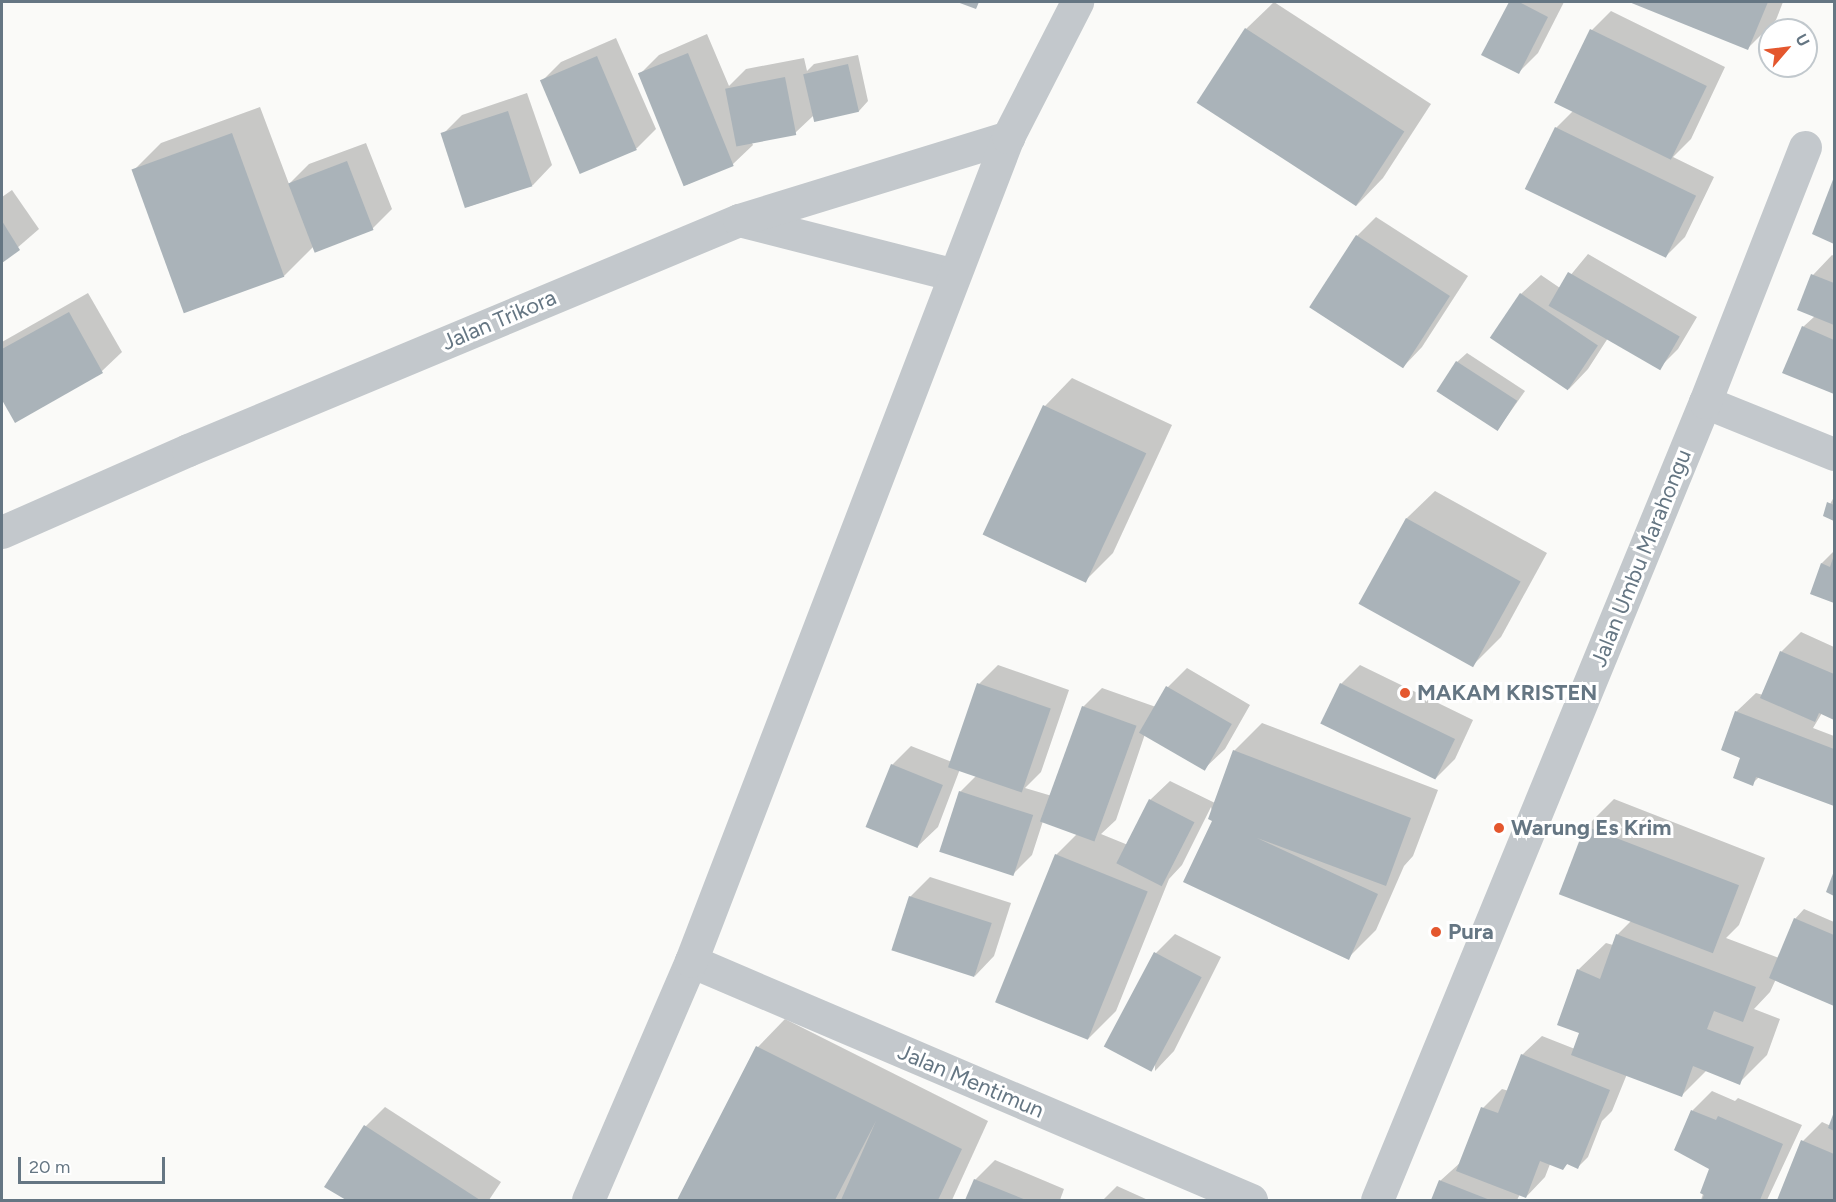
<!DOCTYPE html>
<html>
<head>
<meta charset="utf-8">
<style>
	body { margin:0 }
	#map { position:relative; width:1836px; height:1202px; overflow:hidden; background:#fafaf8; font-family:Figtree,sans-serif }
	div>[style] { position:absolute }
	.shadow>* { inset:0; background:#0003 }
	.building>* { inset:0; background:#aab3b9; transform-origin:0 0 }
	.minor>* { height:33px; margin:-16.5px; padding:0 16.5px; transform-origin:16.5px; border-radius:16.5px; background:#c3c8cc }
	.dots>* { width:16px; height:16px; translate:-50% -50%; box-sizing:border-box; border:3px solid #fff; border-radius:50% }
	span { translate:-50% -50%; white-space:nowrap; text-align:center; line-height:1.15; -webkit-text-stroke:6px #fff; paint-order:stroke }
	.street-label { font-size:22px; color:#657683 }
	.poi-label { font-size:22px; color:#657683; font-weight:700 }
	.left { translate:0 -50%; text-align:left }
	.frame { position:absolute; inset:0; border:3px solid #657683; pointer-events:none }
	.north { position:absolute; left:1758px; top:18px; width:60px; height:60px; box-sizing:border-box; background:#fff; border:2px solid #c1c8cd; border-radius:50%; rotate:62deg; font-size:16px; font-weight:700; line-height:24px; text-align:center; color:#657683 }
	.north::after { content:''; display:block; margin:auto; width:21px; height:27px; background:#e4572e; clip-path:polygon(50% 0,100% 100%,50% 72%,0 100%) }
	.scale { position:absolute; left:18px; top:1157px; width:147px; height:27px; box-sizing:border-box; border:3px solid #657683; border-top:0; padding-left:8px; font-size:18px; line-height:21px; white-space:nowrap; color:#657683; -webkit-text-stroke:4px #fff; paint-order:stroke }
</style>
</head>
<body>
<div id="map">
	<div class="shadow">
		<div style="clip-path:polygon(1274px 2px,1431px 104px,1383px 178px,1356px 206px,1246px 29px)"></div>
		<div style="clip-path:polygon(1510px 2px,1564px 2px,1538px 53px,1518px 73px,1483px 55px)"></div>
		<div style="clip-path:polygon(1633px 2px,1783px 2px,1776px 20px,1748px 48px)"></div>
		<div style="clip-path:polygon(1611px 11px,1725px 67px,1691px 139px,1673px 157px,1714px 177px,1685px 237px,1666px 256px,1556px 128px,1574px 110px,1592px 30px)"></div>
		<div style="clip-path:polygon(707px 34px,729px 86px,746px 69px,804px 58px,807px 71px,814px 64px,858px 55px,868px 101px,859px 111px,813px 116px,795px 133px,751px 141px,753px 145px,733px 164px,686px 185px,640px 74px,659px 55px)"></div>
		<div style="clip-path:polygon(616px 38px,656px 129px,637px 148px,581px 172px,542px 81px,561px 62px)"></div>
		<div style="clip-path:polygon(527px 93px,552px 165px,533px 185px,467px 207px,443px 134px,462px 115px)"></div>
		<div style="clip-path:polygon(260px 107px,289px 184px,309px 164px,366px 143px,392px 209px,372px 229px,313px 247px,284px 276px,133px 171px,161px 143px)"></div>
		<div style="clip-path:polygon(1834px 181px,1834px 242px,1814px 233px)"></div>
		<div style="clip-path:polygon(12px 190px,39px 229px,2px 261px,2px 197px)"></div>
		<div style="clip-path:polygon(1376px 217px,1468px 276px,1422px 347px,1403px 367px,1357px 236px)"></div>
		<div style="clip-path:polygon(1588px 254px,1697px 317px,1678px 349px,1659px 368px,1608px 338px,1588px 369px,1569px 389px,1521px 294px,1541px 275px,1560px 288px)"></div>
		<div style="clip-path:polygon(1832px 255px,1834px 256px,1834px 393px,1784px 372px,1803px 327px,1815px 316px,1799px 309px,1813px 275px)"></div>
		<div style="clip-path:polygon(88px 293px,122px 352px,102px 371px,16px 421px,2px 397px,2px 342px)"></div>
		<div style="clip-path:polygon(1467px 353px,1525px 391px,1498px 429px,1457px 362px)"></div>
		<div style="clip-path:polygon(1072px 378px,1172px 425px,1113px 553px,1085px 581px,984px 533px,1045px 406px)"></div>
		<div style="clip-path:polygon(1435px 491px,1547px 553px,1501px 637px,1473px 665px,1361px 603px,1407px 518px)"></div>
		<div style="clip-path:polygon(1834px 497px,1834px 521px,1824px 515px)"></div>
		<div style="clip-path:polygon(1834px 551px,1834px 601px,1812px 593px,1822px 563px)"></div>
		<div style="clip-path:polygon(1801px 632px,1834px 647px,1834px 718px,1822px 713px,1813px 728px,1834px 736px,1834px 805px,1760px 776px,1752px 784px,1742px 757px,1736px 712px,1756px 693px,1763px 695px,1781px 652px)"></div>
		<div style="clip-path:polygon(998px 665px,1069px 690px,1041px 772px,1025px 788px,1052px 796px,1083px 707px,1102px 688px,1156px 707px,1168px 687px,1187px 668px,1250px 705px,1225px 749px,1205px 768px,1145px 734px,1116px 820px,1101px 834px,1128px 845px,1150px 800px,1170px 781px,1215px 803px,1234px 751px,1262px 723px,1438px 790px,1413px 856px,1404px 866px,1376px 930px,1348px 958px,1214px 820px,1211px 807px,1182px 865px,1169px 879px,1116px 1011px,1088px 1039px,1056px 855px,1078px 833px,1043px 821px,1032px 855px,1012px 875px,960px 792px,977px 775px,960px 769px,938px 827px,918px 846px,892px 765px,911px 746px,952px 762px,979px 684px)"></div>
		<div style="clip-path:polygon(1360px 665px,1473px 720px,1455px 759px,1436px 778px,1341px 684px)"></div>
		<div style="clip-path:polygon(1614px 799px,1765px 858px,1739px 925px,1726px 938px,1779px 958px,1795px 919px,1804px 909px,1834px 922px,1834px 1004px,1776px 979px,1770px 992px,1754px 1009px,1780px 1019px,1767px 1055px,1739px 1083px,1707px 1070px,1682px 1095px,1627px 1074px,1612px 1111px,1602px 1121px,1588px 1157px,1578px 1167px,1568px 1163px,1563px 1168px,1550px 1164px,1545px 1177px,1526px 1197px,1520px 1194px,1517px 1200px,1432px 1200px,1440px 1181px,1461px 1162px,1483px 1108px,1502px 1089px,1509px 1091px,1522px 1055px,1542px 1036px,1575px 1049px,1581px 1032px,1578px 970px,1606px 943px,1613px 945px,1617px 935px,1631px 921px,1586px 827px)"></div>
		<div style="clip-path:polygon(930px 877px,1011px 903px,994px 956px,975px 976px,910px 897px)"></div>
		<div style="clip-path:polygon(1175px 934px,1221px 957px,1174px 1051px,1155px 1071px,1156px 953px)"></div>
		<div style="clip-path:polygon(785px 1019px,988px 1121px,952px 1200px,679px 1200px,758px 1047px)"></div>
		<div style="clip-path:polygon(1712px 1091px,1735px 1101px,1738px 1098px,1802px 1125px,1767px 1200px,1701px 1200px,1711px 1169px,1676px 1150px,1693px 1110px)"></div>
		<div style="clip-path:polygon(385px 1107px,501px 1182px,489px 1200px,349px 1200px,327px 1186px,366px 1126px)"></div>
		<div style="clip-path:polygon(1834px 1116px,1834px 1200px,1778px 1200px,1803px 1141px,1822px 1122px,1831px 1126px)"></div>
		<div style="clip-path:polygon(995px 1160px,1064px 1189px,1060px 1200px,967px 1200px,975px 1180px)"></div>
		<div style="clip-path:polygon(1117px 1186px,1148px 1200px,1103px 1200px)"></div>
	</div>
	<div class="building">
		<div style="clip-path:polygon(957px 2px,979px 2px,976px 9px)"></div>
		<div style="clip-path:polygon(1509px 2px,1519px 2px,1548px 17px,1519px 74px,1481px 55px)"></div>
		<div style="clip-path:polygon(1629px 2px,1768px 2px,1748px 50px)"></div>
		<div style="left:1245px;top:28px;width:190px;height:89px;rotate:33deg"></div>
		<div style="left:1590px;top:29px;width:130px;height:82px;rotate:26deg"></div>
		<div style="left:688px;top:53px;width:122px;height:54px;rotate:68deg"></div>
		<div style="left:597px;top:56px;width:102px;height:62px;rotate:67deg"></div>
		<div style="left:848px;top:64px;width:49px;height:46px;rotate:77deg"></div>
		<div style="left:785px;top:77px;width:59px;height:61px;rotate:79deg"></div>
		<div style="left:508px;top:111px;width:79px;height:71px;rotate:72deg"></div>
		<div style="left:1555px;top:127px;width:157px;height:69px;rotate:26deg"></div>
		<div style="left:232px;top:133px;width:153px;height:107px;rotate:70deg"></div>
		<div style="left:347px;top:161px;width:74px;height:63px;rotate:69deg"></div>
		<div style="clip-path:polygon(1834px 177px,1834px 244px,1812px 234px)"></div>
		<div style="clip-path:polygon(2px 221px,20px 250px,2px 263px)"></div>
		<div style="left:1356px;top:235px;width:112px;height:86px;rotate:33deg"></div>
		<div style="left:1568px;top:272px;width:129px;height:39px;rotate:30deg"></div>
		<div style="clip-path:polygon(1811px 274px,1834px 283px,1834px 325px,1797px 310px)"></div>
		<div style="left:1520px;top:293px;width:94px;height:54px;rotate:34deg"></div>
		<div style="clip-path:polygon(69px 312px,103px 373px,15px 423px,2px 400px,2px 349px)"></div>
		<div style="clip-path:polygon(1802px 326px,1834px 340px,1834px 394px,1782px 373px)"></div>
		<div style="left:1456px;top:361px;width:73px;height:36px;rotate:33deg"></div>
		<div style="left:1043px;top:405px;width:114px;height:143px;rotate:25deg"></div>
		<div style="clip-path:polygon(1827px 502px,1834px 505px,1834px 521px,1823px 516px)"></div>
		<div style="left:1406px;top:518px;width:131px;height:98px;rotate:29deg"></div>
		<div style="clip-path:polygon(1834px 555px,1834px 603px,1810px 594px,1821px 563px,1830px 567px)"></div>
		<div style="clip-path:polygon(1780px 651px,1834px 674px,1834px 720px,1819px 713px,1815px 722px,1760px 698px)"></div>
		<div style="left:977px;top:683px;width:78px;height:89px;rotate:19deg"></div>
		<div style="left:1340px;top:683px;width:128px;height:45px;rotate:26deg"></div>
		<div style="left:1166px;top:686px;width:76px;height:54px;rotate:30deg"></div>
		<div style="left:1082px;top:706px;width:58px;height:123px;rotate:20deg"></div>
		<div style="clip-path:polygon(1735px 711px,1834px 749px,1834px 806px,1756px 777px,1753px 786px,1733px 778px,1740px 758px,1721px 750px)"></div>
		<div style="clip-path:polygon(1233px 750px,1411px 818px,1386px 886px,1257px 838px,1378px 894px,1349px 960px,1183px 882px,1212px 821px,1208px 819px)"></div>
		<div style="left:891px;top:764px;width:56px;height:68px;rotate:22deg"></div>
		<div style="left:959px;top:791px;width:78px;height:64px;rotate:18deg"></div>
		<div style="left:1149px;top:799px;width:51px;height:72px;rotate:27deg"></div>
		<div style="left:1585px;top:826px;width:165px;height:73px;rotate:21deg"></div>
		<div style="left:1055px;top:854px;width:100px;height:160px;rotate:22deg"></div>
		<div style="clip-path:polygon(1834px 871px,1834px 896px,1826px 892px)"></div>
		<div style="left:909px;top:896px;width:87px;height:57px;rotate:18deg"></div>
		<div style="clip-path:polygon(1794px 918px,1834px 935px,1834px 1006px,1769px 978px)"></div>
		<div style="clip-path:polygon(1616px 934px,1756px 987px,1743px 1022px,1714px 1011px,1707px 1029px,1754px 1047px,1740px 1085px,1693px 1066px,1682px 1097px,1571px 1055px,1579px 1033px,1557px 1025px,1577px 969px,1600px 979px)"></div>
		<div style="left:1154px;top:952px;width:54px;height:107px;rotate:28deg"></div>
		<div style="clip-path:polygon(756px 1046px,962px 1149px,938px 1200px,841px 1200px,876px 1121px,835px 1200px,677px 1200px)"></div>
		<div style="clip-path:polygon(1521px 1054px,1610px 1090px,1578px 1169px,1567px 1164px,1563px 1170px,1540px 1161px,1526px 1198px,1456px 1171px,1481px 1107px,1498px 1113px)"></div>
		<div style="clip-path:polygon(1691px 1110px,1716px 1120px,1718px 1116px,1783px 1144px,1760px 1200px,1702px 1200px,1704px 1195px,1700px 1193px,1709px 1169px,1674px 1150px)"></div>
		<div style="clip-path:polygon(1834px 1112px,1834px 1131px,1828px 1128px)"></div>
		<div style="clip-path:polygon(364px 1125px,480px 1200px,346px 1200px,324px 1187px)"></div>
		<div style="clip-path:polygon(1801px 1140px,1834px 1154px,1834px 1200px,1777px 1200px)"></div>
		<div style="clip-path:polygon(974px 1179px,1026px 1200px,965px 1200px)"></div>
		<div style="clip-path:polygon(1439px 1180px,1490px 1200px,1431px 1200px)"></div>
	</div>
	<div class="minor">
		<div style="left:739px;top:220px;width:222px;rotate:14.3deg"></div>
		<div style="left:1705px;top:402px;width:139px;rotate:22deg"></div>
		<div style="left:2px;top:532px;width:203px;rotate:-23.8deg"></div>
		<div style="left:188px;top:450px;width:597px;rotate:-22.66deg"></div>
		<div style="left:739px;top:220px;width:282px;rotate:-17.1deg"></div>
		<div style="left:691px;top:961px;width:609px;rotate:23.11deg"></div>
		<div style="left:588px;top:1200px;width:260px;rotate:-66.7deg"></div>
		<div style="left:691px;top:961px;width:883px;rotate:-68.96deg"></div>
		<div style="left:1008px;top:137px;width:152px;rotate:-62.9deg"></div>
		<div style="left:1377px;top:1200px;width:863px;rotate:-67.66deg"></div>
		<div style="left:1705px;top:402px;width:274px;rotate:-68.6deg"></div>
	</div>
	<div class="dots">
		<div style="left:1405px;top:693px;background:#e4572e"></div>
		<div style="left:1499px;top:828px;background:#e4572e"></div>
		<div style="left:1436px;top:932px;background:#e4572e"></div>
	</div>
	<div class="street-label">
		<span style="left:499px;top:320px;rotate:-23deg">Jalan Trikora</span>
		<span style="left:1641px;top:558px;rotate:-68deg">Jalan Umbu Marahongu</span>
		<span style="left:971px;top:1081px;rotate:23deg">Jalan Mentimun</span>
	</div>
	<div class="poi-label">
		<span class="left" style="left:1417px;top:693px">MAKAM KRISTEN</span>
		<span class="left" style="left:1511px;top:828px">Warung Es Krim</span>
		<span class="left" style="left:1448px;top:932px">Pura</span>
	</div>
	<div class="frame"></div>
	<div class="north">U</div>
	<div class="scale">20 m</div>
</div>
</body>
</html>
